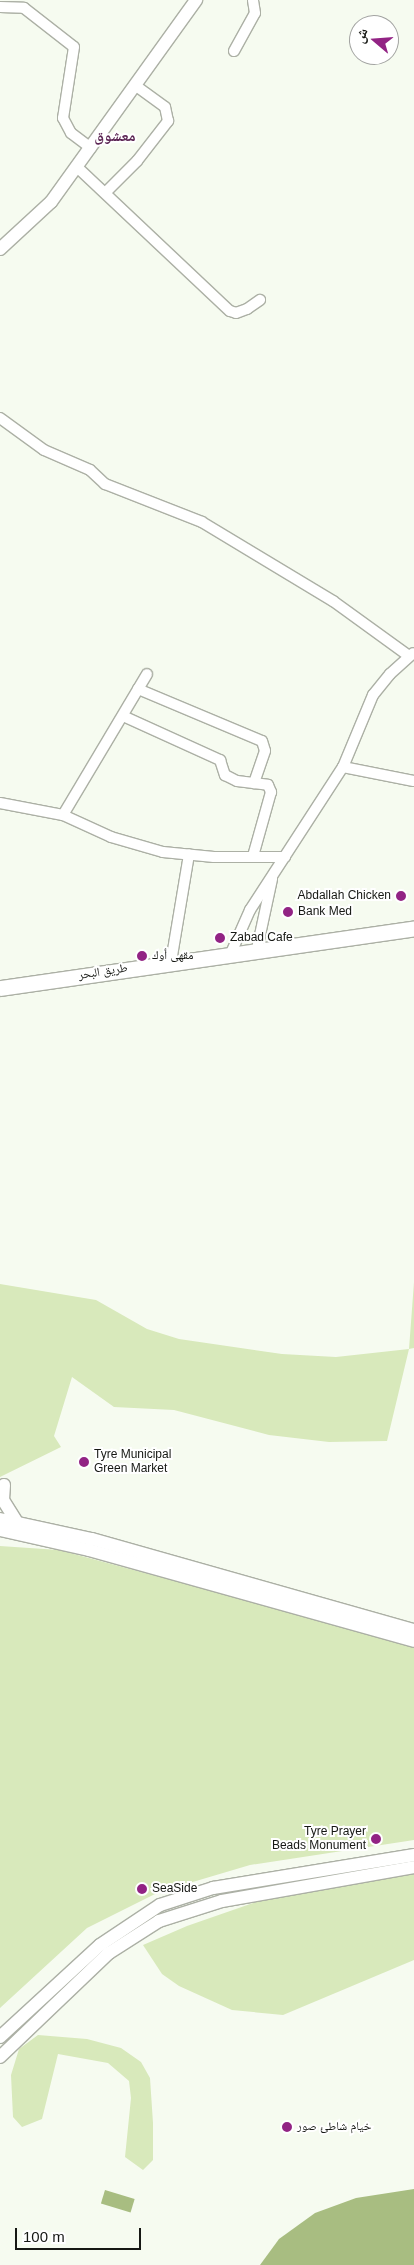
<!DOCTYPE html>
<html>
<head>
<meta charset="utf-8">
<style>
	body { margin:0 }
	#map { position:relative; width:414px; height:2265px; overflow:hidden; background:#f6fbf0; font-family:Helvetica,"Noto Naskh Arabic",sans-serif }
	div>[style] { position:absolute }
	.green>* { inset:0; background:#d8e9bb }
	.water>* { inset:0; background:#a8bd81; transform-origin:0 0 }
	.roads { filter:drop-shadow(1px 0 #acb0a5) drop-shadow(-1px 0 #acb0a5) drop-shadow(0 1px #acb0a5) drop-shadow(0 -1px #acb0a5) }
	.minor>* { height:10px; margin:-5px; padding:0 5px; transform-origin:5px; border-radius:5px; background:#fff }
	.major>* { height:12px; margin:-6px; padding:0 6px; transform-origin:6px; border-radius:6px; background:#fff }
	.highway>* { height:15px; margin:-7.5px; padding:0 7.5px; transform-origin:7.5px; border-radius:7.5px; background:#fff }
	.dots>* { width:14px; height:14px; translate:-50% -50%; box-sizing:border-box; border:2px solid #fff; border-radius:50% }
	span { translate:-50% -50%; white-space:nowrap; text-align:center; line-height:1.15; -webkit-text-stroke:4px #fff; paint-order:stroke }
	.poi-label { font-size:12px; color:#161814 }
	.right { translate:-100% -50%; text-align:right }
	.left { translate:0 -50%; text-align:left }
	.street-label { font-size:12px; color:#161814 }
	.quarter-label { font-size:15px; color:#5d2755; font-weight:700 }
	.north { position:absolute; left:349px; top:15px; width:50px; height:50px; box-sizing:border-box; background:#fff; border:1px solid #a2a3a1; border-radius:50%; rotate:288deg; font-size:14px; font-weight:700; line-height:20px; text-align:center; color:#161814 }
	.north::after { content:''; display:block; margin:auto; width:18px; height:22px; background:#922384; clip-path:polygon(50% 0,100% 100%,50% 72%,0 100%) }
	.scale { position:absolute; left:15px; top:2228px; width:126px; height:22px; box-sizing:border-box; border:2px solid #161814; border-top:0; padding-left:6px; font-size:15px; line-height:18px; white-space:nowrap; color:#161814; -webkit-text-stroke:4px #fff; paint-order:stroke }
</style>
</head>
<body>
<div id="map">
	<div class="green">
		<div style="clip-path:polygon(414px 1282px,414px 1348px,409px 1349px,387px 1441px,329px 1442px,269px 1435px,174px 1410px,114px 1407px,72px 1377px,54px 1436px,61px 1447px,0 1477px,0 1284px,96px 1300px,147px 1329px,179px 1339px,282px 1354px,336px 1357px,409px 1349px)"></div>
		<div style="clip-path:polygon(0 1546px,59px 1550px,414px 1645px,414px 1840px,250px 1865px,159px 1892px,87px 1928px,0 2008px)"></div>
		<div style="clip-path:polygon(414px 1874px,414px 1960px,283px 2015px,232px 2010px,179px 1986px,162px 1974px,143px 1945px,187px 1926px,256px 1902px,331px 1886px)"></div>
		<div style="clip-path:polygon(38px 2035px,87px 2039px,121px 2048px,141px 2062px,150px 2078px,153px 2123px,153px 2160px,143px 2170px,125px 2157px,131px 2098px,129px 2081px,108px 2063px,58px 2054px,42px 2119px,22px 2127px,13px 2117px,11px 2075px,19px 2049px)"></div>
	</div>
	<div class="water">
		<div style="clip-path:polygon(414px 2189px,414px 2265px,260px 2265px,279px 2239px,315px 2213px,356px 2198px)"></div>
		<div style="left:105px;top:2190px;width:31px;height:14px;rotate:17deg"></div>
	</div>
	<div class="roads">
		<div class="minor">
			<div style="left:0;top:7px;width:24px;rotate:2deg"></div>
			<div style="left:24px;top:8px;width:63px;rotate:38deg"></div>
			<div style="left:74px;top:47px;width:72px;rotate:98.8deg"></div>
			<div style="left:63px;top:118px;width:17px;rotate:62deg"></div>
			<div style="left:71px;top:133px;width:25px;rotate:37deg"></div>
			<div style="left:234px;top:51px;width:43px;rotate:-61.1deg"></div>
			<div style="left:255px;top:13px;width:13px;rotate:-99deg"></div>
			<div style="left:77px;top:167px;width:210px;rotate:43.3deg"></div>
			<div style="left:230px;top:311px;width:6px;rotate:18deg"></div>
			<div style="left:236px;top:313px;width:12px;rotate:-20deg"></div>
			<div style="left:247px;top:309px;width:16px;rotate:-35deg"></div>
			<div style="left:106px;top:192px;width:44px;rotate:-45deg"></div>
			<div style="left:137px;top:161px;width:51px;rotate:-52.2deg"></div>
			<div style="left:168px;top:121px;width:14px;rotate:-102deg"></div>
			<div style="left:165px;top:107px;width:37px;rotate:-144deg"></div>
			<div style="left:0;top:418px;width:54px;rotate:36deg"></div>
			<div style="left:44px;top:450px;width:50px;rotate:23.5deg"></div>
			<div style="left:90px;top:470px;width:21px;rotate:43deg"></div>
			<div style="left:105px;top:484px;width:104px;rotate:21.4deg"></div>
			<div style="left:202px;top:522px;width:153px;rotate:31.1deg"></div>
			<div style="left:333px;top:601px;width:94px;rotate:35.9deg"></div>
			<div style="left:138px;top:689px;width:134px;rotate:22.8deg"></div>
			<div style="left:262px;top:741px;width:10px;rotate:73deg"></div>
			<div style="left:265px;top:751px;width:34px;rotate:109deg"></div>
			<div style="left:123px;top:716px;width:107px;rotate:24.4deg"></div>
			<div style="left:220px;top:760px;width:16px;rotate:72deg"></div>
			<div style="left:225px;top:775px;width:13px;rotate:27deg"></div>
			<div style="left:237px;top:781px;width:31px;rotate:7deg"></div>
			<div style="left:268px;top:785px;width:8px;rotate:67deg"></div>
			<div style="left:271px;top:792px;width:66px;rotate:105.7deg"></div>
			<div style="left:343px;top:767px;width:72px;rotate:11.2deg"></div>
			<div style="left:0;top:803px;width:64px;rotate:10.8deg"></div>
			<div style="left:63px;top:815px;width:53px;rotate:24.6deg"></div>
			<div style="left:111px;top:837px;width:54px;rotate:16.1deg"></div>
			<div style="left:163px;top:852px;width:51px;rotate:5.6deg"></div>
			<div style="left:214px;top:857px;width:71px"></div>
			<div style="left:63px;top:815px;width:164px;rotate:-59.2deg"></div>
			<div style="left:257px;top:949px;width:72px;rotate:-77.9deg"></div>
			<div style="left:231px;top:953px;width:47px;rotate:-66.2deg"></div>
			<div style="left:250px;top:910px;width:171px;rotate:-57deg"></div>
			<div style="left:343px;top:767px;width:78px;rotate:-67.4deg"></div>
			<div style="left:373px;top:695px;width:27px;rotate:-51deg"></div>
			<div style="left:390px;top:674px;width:31px;rotate:-42deg"></div>
			<div style="left:171px;top:962px;width:109px;rotate:-80.5deg"></div>
		</div>
		<div class="major">
			<div style="left:0;top:249px;width:69px;rotate:-42.7deg"></div>
			<div style="left:51px;top:202px;width:249px;rotate:-54.3deg"></div>
			<div style="left:4px;top:1485px;width:15px;rotate:94deg"></div>
			<div style="left:3px;top:1500px;width:26px;rotate:58deg"></div>
			<div style="left:0;top:1519px;width:94px;rotate:12.3deg"></div>
			<div style="left:92px;top:1539px;width:335px;rotate:15.8deg"></div>
			<div style="left:0;top:1530px;width:91px;rotate:12.7deg"></div>
			<div style="left:89px;top:1550px;width:337px;rotate:15.6deg"></div>
			<div style="left:0;top:2037px;width:136px;rotate:-42.6deg"></div>
			<div style="left:100px;top:1945px;width:72px;rotate:-33.7deg"></div>
			<div style="left:160px;top:1905px;width:56px;rotate:-17.8deg"></div>
			<div style="left:213px;top:1888px;width:204px;rotate:-9.3deg"></div>
			<div style="left:0;top:2057px;width:151px;rotate:-43.7deg"></div>
			<div style="left:109px;top:1953px;width:59px;rotate:-32.6deg"></div>
			<div style="left:159px;top:1921px;width:66px;rotate:-17.6deg"></div>
			<div style="left:222px;top:1901px;width:195px;rotate:-10deg"></div>
		</div>
		<div class="highway">
			<div style="left:0;top:988px;width:418px;rotate:-8.2deg"></div>
		</div>
	</div>
	<div class="dots">
		<div style="left:401px;top:896px;background:#922384"></div>
		<div style="left:288px;top:912px;background:#922384"></div>
		<div style="left:220px;top:938px;background:#922384"></div>
		<div style="left:142px;top:956px;background:#922384"></div>
		<div style="left:84px;top:1462px;background:#922384"></div>
		<div style="left:376px;top:1839px;background:#922384"></div>
		<div style="left:142px;top:1889px;background:#922384"></div>
		<div style="left:287px;top:2127px;background:#922384"></div>
	</div>
	<div class="poi-label">
		<span class="right" style="left:391px;top:896px">Abdallah Chicken</span>
		<span class="left" style="left:298px;top:912px">Bank Med</span>
		<span class="left" style="left:230px;top:938px">Zabad Cafe</span>
		<span class="left" style="left:152px;top:956px">مقهى أوك</span>
		<span class="left" style="left:94px;top:1462px">Tyre Municipal<br>Green Market</span>
		<span class="right" style="left:366px;top:1839px">Tyre Prayer<br>Beads Monument</span>
		<span class="left" style="left:152px;top:1889px">SeaSide</span>
		<span class="left" style="left:297px;top:2127px">خيام شاطئ صور</span>
	</div>
	<div class="street-label">
		<span style="left:103px;top:972px;rotate:-9deg">طريق البحر</span>
	</div>
	<div class="quarter-label">
		<span style="left:115px;top:136px">معشوق</span>
	</div>
	<div class="north">ش</div>
	<div class="scale">100 m</div>
</div>
</body>
</html>
